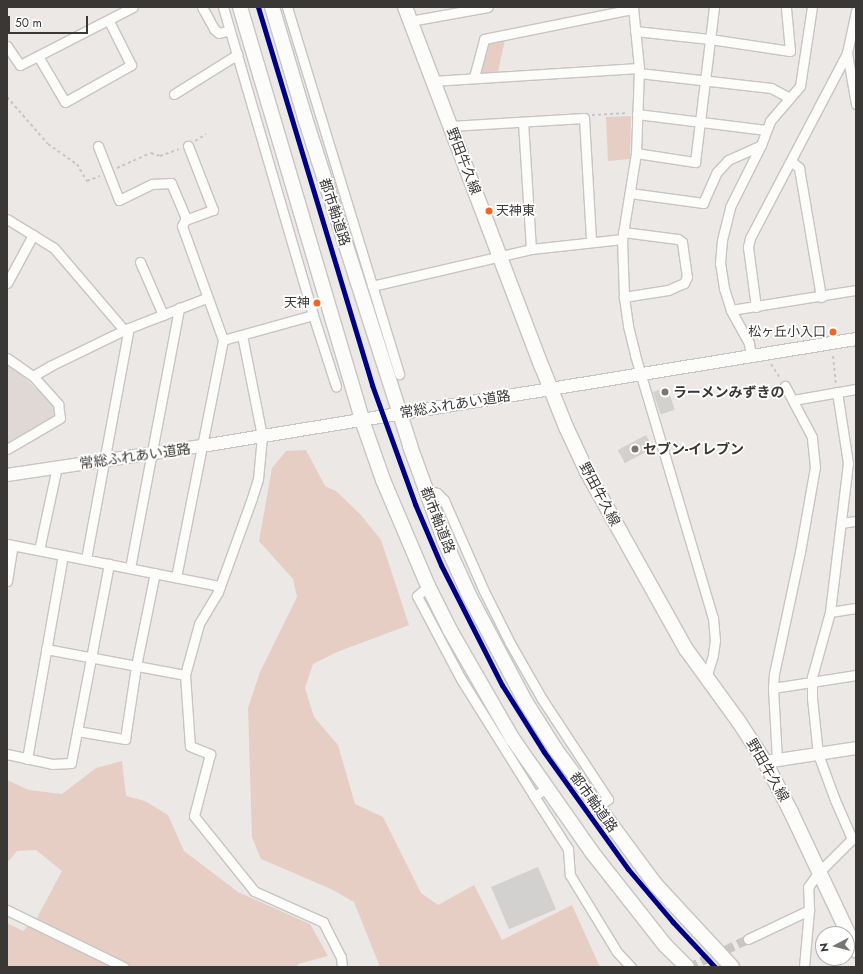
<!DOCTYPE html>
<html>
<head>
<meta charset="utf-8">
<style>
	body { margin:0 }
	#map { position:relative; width:863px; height:974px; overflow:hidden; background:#ebe8e6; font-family:Jost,"Noto Sans JP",sans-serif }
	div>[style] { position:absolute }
	.built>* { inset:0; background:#dfd8d4 }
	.green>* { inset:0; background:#e7cec4 }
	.building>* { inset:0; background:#d3d1d0; transform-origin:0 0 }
	.street-tunnel>* { height:9px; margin-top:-4.5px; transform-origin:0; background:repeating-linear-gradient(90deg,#c8c5c3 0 9px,transparent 0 13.5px) }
	.path>* { height:2px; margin-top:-1px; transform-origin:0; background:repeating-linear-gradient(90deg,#c9c7c6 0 3px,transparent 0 6px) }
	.roads { filter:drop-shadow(1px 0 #c7c5c3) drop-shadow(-1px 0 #c7c5c3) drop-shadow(0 1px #c7c5c3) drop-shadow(0 -1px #c7c5c3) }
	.street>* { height:9px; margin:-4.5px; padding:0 4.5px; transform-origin:4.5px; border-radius:4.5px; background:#fcfcfb }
	.secondary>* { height:12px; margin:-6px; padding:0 6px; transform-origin:6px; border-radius:6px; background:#fcfcfb }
	.primary>* { height:14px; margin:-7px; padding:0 7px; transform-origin:7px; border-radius:7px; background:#fcfcfb }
	.rail-1>* { height:5px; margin:-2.5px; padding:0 2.5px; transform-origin:2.5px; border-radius:2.5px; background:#000084 }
	.dots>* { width:11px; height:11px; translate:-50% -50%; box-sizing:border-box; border:2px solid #fff; border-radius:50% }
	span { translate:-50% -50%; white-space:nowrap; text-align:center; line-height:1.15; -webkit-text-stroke:3.5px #fff; paint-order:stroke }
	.bus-label { font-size:13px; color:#3a3837 }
	.left { translate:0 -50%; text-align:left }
	.right { translate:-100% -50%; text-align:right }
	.street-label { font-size:14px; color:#3a3837 }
	.poi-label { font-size:14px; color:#3a3837; font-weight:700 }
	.frame { position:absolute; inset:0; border:8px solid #3a3837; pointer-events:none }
	.north { position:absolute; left:815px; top:926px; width:40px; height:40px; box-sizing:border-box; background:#fff; border:1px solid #b0afaf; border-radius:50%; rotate:263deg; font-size:11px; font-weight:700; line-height:16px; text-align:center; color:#3a3837 }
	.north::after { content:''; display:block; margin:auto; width:14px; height:18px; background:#787674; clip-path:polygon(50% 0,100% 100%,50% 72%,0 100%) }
	.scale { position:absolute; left:8px; top:16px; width:80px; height:18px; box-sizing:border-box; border:2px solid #3a3837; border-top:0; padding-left:5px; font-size:12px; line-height:14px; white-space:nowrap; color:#3a3837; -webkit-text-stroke:3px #fff; paint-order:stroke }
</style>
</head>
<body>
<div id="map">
	<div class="built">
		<div style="clip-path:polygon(7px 362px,56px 407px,57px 413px,33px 431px,7px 446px)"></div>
	</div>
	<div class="green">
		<div style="clip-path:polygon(506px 35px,497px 76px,474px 77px,484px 41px)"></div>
		<div style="clip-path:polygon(631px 116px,630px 159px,608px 161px,606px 117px)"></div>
		<div style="clip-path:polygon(306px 450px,325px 486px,336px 491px,360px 514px,381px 540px,409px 625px,337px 652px,313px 664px,305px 688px,314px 717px,338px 745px,355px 804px,383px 817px,421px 893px,438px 905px,474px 885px,502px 940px,572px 905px,599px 965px,602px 967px,380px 967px,354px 902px,331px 889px,261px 859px,252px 837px,248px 708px,260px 672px,297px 597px,293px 579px,259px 541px,272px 468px,286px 451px)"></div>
		<div style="clip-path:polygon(122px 761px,126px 796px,145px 801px,168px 815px,184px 851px,238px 892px,310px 924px,328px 956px,298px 964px,297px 967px,7px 967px,7px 923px,23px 931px,37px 918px,62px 871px,36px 850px,17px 851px,7px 863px,7px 780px,29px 790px,62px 794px,96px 768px)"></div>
	</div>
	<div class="building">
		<div style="left:667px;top:387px;width:24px;height:15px;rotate:71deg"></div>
		<div style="left:646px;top:435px;width:15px;height:32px;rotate:62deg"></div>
		<div style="left:538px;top:867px;width:46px;height:51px;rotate:67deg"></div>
	</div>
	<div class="street-tunnel">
		<div style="left:689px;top:967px;width:65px;rotate:-25.4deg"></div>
	</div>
	<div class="path">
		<div style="left:7px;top:97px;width:62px;rotate:48.9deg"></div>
		<div style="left:48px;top:144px;width:35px;rotate:35deg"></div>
		<div style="left:77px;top:164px;width:20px;rotate:60deg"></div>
		<div style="left:87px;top:181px;width:14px;rotate:-21deg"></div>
		<div style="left:592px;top:115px;width:36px;rotate:-3deg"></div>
		<div style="left:195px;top:141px;width:13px;rotate:-32deg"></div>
		<div style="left:117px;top:168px;width:37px;rotate:-24deg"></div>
		<div style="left:151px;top:153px;width:9px;rotate:18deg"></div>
		<div style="left:160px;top:156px;width:20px;rotate:-20deg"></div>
		<div style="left:833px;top:356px;width:27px;rotate:84deg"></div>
		<div style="left:771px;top:364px;width:17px;rotate:57deg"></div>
	</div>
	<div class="roads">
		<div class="street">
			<div style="left:202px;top:7px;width:25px;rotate:61deg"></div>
			<div style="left:214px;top:29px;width:6px;rotate:39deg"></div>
			<div style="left:219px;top:33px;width:11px;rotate:-15deg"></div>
			<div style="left:223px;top:7px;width:321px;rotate:73.7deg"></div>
			<div style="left:313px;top:315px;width:75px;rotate:72.1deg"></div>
			<div style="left:287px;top:7px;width:384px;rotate:73deg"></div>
			<div style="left:633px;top:7px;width:61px;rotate:84.4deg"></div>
			<div style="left:639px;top:68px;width:85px;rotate:92deg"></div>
			<div style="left:636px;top:153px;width:87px;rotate:99.2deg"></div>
			<div style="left:622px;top:239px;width:58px;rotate:88deg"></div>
			<div style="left:624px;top:297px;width:29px;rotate:82deg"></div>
			<div style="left:628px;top:326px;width:30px;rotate:76deg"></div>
			<div style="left:635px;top:355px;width:274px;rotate:73.5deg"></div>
			<div style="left:713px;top:618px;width:22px;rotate:85deg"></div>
			<div style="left:715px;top:640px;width:15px;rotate:98deg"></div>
			<div style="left:713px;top:655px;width:24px;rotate:107deg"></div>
			<div style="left:410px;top:21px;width:79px;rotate:-10.2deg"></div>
			<div style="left:635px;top:31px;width:75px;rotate:6.1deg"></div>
			<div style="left:710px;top:39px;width:81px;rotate:8.5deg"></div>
			<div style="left:790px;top:51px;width:43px;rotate:-95.3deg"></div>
			<div style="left:7px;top:46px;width:23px;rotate:56deg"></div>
			<div style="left:20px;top:65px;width:127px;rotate:-27.2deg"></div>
			<div style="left:847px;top:53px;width:52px;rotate:80deg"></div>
			<div style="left:38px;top:56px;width:53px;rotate:59.6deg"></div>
			<div style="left:65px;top:102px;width:76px;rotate:-29.3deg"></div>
			<div style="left:131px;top:65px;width:49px;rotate:-116.6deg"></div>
			<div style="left:639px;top:73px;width:133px;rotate:6.5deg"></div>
			<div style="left:771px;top:88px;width:21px;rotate:28deg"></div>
			<div style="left:474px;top:77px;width:39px;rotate:-75deg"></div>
			<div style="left:484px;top:39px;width:152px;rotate:-11.4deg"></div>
			<div style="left:432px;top:81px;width:207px;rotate:-3.6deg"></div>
			<div style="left:174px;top:94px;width:75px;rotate:-32deg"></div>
			<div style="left:637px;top:114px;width:130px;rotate:7.1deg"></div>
			<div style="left:523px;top:122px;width:127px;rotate:86.4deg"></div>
			<div style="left:450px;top:126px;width:134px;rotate:-3.4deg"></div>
			<div style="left:584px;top:118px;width:123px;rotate:86.7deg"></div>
			<div style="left:98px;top:146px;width:58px;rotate:68.7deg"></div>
			<div style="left:119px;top:200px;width:37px;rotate:-26deg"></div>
			<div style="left:152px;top:184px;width:19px;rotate:-3deg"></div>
			<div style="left:171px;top:183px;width:38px;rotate:67deg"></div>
			<div style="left:186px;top:218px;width:9px;rotate:117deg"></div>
			<div style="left:182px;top:226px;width:121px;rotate:70.2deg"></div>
			<div style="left:223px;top:340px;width:242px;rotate:101.2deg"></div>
			<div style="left:636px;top:153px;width:60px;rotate:8.7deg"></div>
			<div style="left:695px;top:162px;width:156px;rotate:-83deg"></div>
			<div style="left:791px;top:161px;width:11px;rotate:41deg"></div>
			<div style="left:799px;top:168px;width:131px;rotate:80.3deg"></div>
			<div style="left:630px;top:193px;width:74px;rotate:7.8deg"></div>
			<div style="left:703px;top:203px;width:34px;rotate:-66deg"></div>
			<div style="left:717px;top:172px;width:16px;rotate:-47deg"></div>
			<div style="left:728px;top:160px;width:36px;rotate:-24deg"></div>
			<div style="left:7px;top:219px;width:55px;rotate:31.7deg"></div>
			<div style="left:54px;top:248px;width:108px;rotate:49.5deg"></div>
			<div style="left:185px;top:220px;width:30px;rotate:-20deg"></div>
			<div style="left:213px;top:210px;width:69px;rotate:-111.3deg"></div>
			<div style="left:623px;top:232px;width:55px;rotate:7.3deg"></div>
			<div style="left:678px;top:239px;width:5px;rotate:37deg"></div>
			<div style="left:682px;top:242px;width:35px;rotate:82deg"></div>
			<div style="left:687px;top:277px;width:7px;rotate:117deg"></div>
			<div style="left:684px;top:283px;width:17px;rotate:156deg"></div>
			<div style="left:668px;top:290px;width:45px;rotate:171deg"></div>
			<div style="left:140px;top:262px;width:58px;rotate:66.5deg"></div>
			<div style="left:7px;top:283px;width:55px;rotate:-61.6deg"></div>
			<div style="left:372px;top:286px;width:163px;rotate:-13.1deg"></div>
			<div style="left:531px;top:249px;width:92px;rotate:-6.3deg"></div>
			<div style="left:756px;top:307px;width:61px;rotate:-97.6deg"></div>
			<div style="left:748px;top:247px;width:9px;rotate:-77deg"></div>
			<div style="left:750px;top:238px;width:209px;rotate:-62.3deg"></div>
			<div style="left:847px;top:53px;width:43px;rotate:-77.9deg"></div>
			<div style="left:731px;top:310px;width:127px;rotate:-9.1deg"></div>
			<div style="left:242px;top:335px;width:103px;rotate:78.8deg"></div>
			<div style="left:262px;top:436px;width:43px;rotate:95.3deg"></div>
			<div style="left:258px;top:479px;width:20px;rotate:108deg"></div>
			<div style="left:252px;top:498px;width:100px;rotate:109.9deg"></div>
			<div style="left:218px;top:592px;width:37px;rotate:121deg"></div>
			<div style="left:199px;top:624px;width:53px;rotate:105.4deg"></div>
			<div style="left:185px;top:675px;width:71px;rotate:86deg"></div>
			<div style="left:190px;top:746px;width:22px;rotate:22deg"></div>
			<div style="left:210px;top:754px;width:64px;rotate:104.5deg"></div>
			<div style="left:194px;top:816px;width:96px;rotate:51.3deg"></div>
			<div style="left:254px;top:891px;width:76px;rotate:24.2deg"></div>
			<div style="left:323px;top:922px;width:39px;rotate:63deg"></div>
			<div style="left:341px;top:957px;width:10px;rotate:84deg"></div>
			<div style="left:223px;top:340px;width:93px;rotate:-15.5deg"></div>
			<div style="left:751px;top:357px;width:14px;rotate:-98deg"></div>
			<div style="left:749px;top:343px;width:38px;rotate:-119deg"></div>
			<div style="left:731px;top:310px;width:23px;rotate:-108deg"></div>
			<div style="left:724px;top:288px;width:25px;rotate:-99deg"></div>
			<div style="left:720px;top:263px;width:23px;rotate:-85deg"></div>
			<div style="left:722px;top:240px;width:34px;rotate:-76deg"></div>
			<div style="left:730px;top:207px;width:69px;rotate:-63.4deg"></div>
			<div style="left:761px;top:145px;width:26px;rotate:-69deg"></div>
			<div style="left:770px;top:121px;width:46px;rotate:-49.4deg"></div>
			<div style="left:800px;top:86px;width:80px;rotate:-81.4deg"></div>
			<div style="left:7px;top:358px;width:32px;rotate:35deg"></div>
			<div style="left:33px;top:376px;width:38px;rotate:48deg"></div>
			<div style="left:58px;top:404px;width:14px;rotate:82deg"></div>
			<div style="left:60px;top:418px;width:61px;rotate:149.7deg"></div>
			<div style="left:33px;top:376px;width:20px;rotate:-30deg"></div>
			<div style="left:50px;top:366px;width:82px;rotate:-25.9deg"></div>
			<div style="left:124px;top:330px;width:88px;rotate:-21.3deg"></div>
			<div style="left:837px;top:392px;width:72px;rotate:81.2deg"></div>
			<div style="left:848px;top:463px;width:150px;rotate:96.9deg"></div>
			<div style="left:830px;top:612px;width:67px;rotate:105.5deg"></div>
			<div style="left:812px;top:677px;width:21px;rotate:90deg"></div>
			<div style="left:812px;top:698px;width:56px;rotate:83.9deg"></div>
			<div style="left:818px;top:754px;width:49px;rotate:69.7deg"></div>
			<div style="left:835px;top:800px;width:43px;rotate:66.4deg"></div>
			<div style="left:793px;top:400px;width:64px;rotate:-9.9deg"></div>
			<div style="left:427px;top:490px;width:10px;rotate:17deg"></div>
			<div style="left:437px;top:493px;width:10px;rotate:45deg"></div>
			<div style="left:444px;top:500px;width:99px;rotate:66.3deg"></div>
			<div style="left:484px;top:591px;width:58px;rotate:63.4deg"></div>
			<div style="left:510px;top:643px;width:64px;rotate:60.3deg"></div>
			<div style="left:542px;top:699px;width:120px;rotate:56.6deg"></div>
			<div style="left:608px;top:799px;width:14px;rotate:144deg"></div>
			<div style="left:841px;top:523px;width:15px;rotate:-8deg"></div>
			<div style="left:7px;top:544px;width:217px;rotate:11.2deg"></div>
			<div style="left:39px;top:550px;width:85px;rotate:-77.8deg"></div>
			<div style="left:86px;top:559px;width:235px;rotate:-79.5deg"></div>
			<div style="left:130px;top:568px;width:265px;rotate:-79.3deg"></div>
			<div style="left:7px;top:581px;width:36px;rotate:-81deg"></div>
			<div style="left:428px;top:586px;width:15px;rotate:138deg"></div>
			<div style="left:417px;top:596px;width:94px;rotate:62.1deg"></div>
			<div style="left:461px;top:679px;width:138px;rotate:58deg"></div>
			<div style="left:830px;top:612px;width:26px;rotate:-9deg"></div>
			<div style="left:46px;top:649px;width:141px;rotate:10.6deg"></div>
			<div style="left:773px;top:688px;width:84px;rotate:-8.9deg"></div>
			<div style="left:77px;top:731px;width:49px;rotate:9.5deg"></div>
			<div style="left:125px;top:739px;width:74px;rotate:-81.4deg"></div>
			<div style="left:136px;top:666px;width:95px;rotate:-78.5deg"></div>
			<div style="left:7px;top:754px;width:46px;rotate:12.5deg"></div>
			<div style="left:52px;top:764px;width:19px;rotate:-3deg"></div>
			<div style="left:71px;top:763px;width:203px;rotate:-79.2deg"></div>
			<div style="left:27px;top:759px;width:207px;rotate:-80deg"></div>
			<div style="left:777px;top:760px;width:72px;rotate:-93.2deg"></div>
			<div style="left:773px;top:688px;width:14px;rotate:-86deg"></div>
			<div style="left:774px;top:674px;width:125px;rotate:-78deg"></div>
			<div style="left:800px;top:552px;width:86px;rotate:-80deg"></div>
			<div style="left:815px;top:467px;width:30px;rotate:-96deg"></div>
			<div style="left:812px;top:437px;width:58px;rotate:-117.9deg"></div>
			<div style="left:547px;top:788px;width:15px;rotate:148deg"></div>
			<div style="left:534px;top:796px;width:63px;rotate:57.3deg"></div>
			<div style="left:568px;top:849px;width:26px;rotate:86deg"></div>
			<div style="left:570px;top:875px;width:90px;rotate:58.6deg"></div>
			<div style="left:617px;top:952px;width:21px;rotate:47deg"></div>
			<div style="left:7px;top:910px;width:130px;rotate:26deg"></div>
			<div style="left:748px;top:939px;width:68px;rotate:-25.4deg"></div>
			<div style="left:804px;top:967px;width:57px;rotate:-85deg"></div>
			<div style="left:809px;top:910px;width:23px;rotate:-92deg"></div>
			<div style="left:808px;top:887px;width:19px;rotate:-54deg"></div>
			<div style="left:819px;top:872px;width:47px;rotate:-45deg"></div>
			<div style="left:852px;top:839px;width:4px;rotate:-14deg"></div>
		</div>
		<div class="secondary">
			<div style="left:7px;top:475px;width:197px;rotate:-8.5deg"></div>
			<div style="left:202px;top:446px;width:663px;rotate:-9.29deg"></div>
			<div style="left:765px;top:762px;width:92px;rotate:-8.7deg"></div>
		</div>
		<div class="primary">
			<div style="left:240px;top:7px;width:431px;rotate:73.5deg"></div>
			<div style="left:362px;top:420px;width:64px;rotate:70.7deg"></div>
			<div style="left:383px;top:480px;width:115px;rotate:67deg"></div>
			<div style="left:428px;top:586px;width:49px;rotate:63.4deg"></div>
			<div style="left:450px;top:630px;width:125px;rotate:60.1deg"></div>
			<div style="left:512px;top:738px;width:138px;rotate:55deg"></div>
			<div style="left:591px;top:851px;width:120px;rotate:51.8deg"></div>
			<div style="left:665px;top:945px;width:31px;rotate:45deg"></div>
			<div style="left:272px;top:7px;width:116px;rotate:73.4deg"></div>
			<div style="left:305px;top:118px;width:344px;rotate:72.2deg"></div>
			<div style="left:410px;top:446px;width:102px;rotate:70deg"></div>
			<div style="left:445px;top:542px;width:60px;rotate:65.6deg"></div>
			<div style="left:470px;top:597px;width:118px;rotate:62.1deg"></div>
			<div style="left:525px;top:701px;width:58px;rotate:57.7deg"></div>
			<div style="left:556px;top:750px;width:167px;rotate:53.5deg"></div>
			<div style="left:655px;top:884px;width:113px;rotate:47.1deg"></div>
			<div style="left:405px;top:7px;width:385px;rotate:69.2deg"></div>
			<div style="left:542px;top:367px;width:65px;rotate:68.2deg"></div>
			<div style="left:566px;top:427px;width:50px;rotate:65deg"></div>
			<div style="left:587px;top:472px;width:203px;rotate:60.8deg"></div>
			<div style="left:686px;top:649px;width:90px;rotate:54deg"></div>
			<div style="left:739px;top:722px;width:48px;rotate:57deg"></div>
			<div style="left:765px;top:762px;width:56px;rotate:62.5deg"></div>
			<div style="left:791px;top:812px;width:153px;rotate:64.8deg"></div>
		</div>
	</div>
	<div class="rail-1">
		<div style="left:258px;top:7px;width:395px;rotate:73.2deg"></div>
		<div style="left:372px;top:385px;width:127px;rotate:70.1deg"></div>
		<div style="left:415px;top:504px;width:66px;rotate:66.9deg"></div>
		<div style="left:441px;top:565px;width:135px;rotate:63.1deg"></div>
		<div style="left:502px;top:685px;width:79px;rotate:57.9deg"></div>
		<div style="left:544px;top:752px;width:144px;rotate:54.3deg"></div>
		<div style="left:628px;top:869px;width:70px;rotate:49.7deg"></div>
		<div style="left:673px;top:922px;width:62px;rotate:47deg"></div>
	</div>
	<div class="dots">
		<div style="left:489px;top:211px;background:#f26522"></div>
		<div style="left:317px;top:303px;background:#f26522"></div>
		<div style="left:833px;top:332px;background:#f26522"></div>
		<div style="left:665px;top:392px;background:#787674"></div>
		<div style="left:635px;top:449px;background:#787674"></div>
	</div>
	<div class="bus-label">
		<span class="left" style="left:496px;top:211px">天神東</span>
		<span class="right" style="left:310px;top:303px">天神</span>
		<span class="right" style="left:826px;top:332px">松ヶ丘小入口</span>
	</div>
	<div class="street-label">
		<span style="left:464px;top:161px;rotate:69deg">野田牛久線</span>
		<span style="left:335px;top:212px;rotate:72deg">都市軸道路</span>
		<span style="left:455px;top:404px;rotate:-9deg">常総ふれあい道路</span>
		<span style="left:135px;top:456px;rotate:-8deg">常総ふれあい道路</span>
		<span style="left:600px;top:494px;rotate:62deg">野田牛久線</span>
		<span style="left:438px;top:520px;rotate:69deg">都市軸道路</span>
		<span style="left:768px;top:770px;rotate:60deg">野田牛久線</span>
		<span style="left:594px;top:802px;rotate:54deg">都市軸道路</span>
	</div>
	<div class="poi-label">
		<span class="left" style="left:673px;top:392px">ラーメンみずきの</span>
		<span class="left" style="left:643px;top:449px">セブン-イレブン</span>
	</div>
	<div class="frame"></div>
	<div class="north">N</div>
	<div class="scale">50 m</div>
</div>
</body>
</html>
